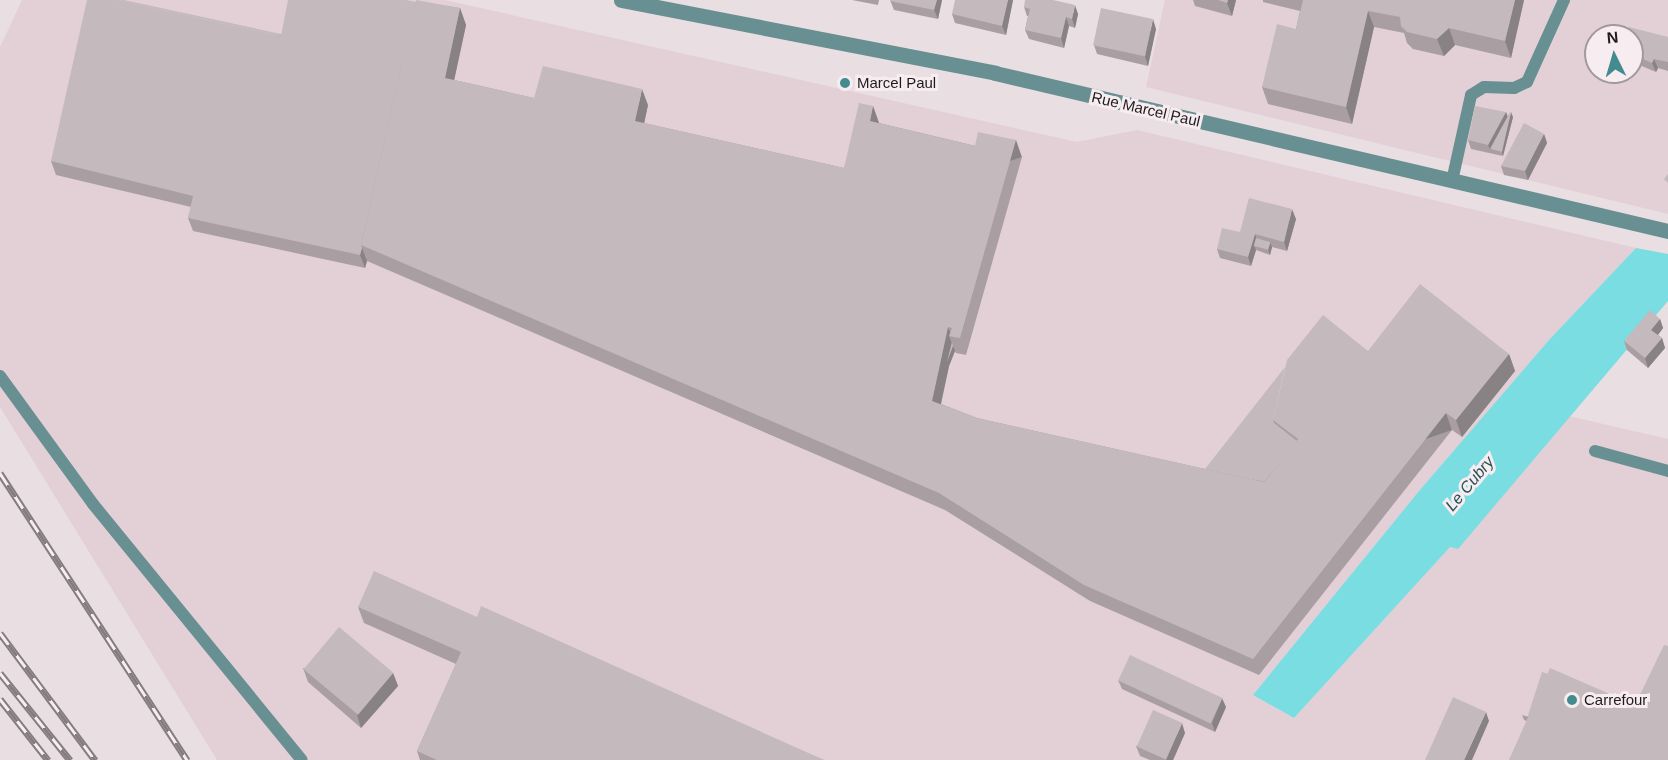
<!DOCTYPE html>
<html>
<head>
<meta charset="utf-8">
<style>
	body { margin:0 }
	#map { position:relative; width:1668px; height:760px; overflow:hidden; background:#e9dee2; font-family:Helvetica,sans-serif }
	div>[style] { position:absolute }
	.built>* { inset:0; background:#e3d0d6 }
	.water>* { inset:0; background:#79dde2 }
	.lane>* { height:12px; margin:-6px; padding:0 6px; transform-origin:6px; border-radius:6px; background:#688f91 }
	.street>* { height:15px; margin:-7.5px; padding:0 7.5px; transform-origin:7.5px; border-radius:7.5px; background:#688f91 }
	.rail>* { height:7px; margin-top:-3.5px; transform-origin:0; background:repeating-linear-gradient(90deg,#f7ecef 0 14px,#847c7f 0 28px); box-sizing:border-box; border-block:2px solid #847c7f }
	.wall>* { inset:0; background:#a99fa3 }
	.shaded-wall>* { inset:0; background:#898284; transform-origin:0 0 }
	.building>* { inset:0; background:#c4b9bd; transform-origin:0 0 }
	.dots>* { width:16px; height:16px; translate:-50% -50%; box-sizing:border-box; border:3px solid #f7ecef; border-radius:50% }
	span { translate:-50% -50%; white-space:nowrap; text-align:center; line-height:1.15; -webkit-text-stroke:6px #f7ecef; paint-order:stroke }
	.poi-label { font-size:15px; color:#201c1e }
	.left { translate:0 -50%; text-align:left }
	.street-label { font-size:15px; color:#201c1e }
	.water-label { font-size:16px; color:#265355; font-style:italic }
	.north { position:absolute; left:1584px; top:24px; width:60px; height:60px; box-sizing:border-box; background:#f7ecef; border:2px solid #a1999b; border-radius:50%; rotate:355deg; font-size:16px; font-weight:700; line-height:24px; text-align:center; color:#201c1e }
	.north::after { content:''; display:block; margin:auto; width:21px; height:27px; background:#438b8f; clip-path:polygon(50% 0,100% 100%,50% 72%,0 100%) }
</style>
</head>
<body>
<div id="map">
	<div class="built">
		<div style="clip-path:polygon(22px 0,445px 0,1077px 142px,1137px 130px,1636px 248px,1549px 340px,1419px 491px,1253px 695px,1294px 718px,1569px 416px,1668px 439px,1668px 760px,217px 760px,0 407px,0 47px)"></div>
		<div style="clip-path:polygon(evenodd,1165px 0,1668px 0,1668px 214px,1146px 87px,1165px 0,1596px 36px,1632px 36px,1632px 72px,1596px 72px,1596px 36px)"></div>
	</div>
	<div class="water">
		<div style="clip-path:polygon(1636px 248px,1668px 254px,1668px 301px,1458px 549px,1450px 547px,1294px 718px,1253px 695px,1419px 491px,1549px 340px)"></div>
	</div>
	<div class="lane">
		<div style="left:1452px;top:181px;width:88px;rotate:-77.5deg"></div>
		<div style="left:1471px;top:95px;width:15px;rotate:-32deg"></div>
		<div style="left:1484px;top:87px;width:30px;rotate:2deg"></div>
		<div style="left:1514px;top:88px;width:14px;rotate:-25deg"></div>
		<div style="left:1527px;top:82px;width:90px;rotate:-65.7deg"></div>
		<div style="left:0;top:376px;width:158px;rotate:54deg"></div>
		<div style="left:93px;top:504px;width:330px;rotate:50.8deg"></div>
		<div style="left:1595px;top:451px;width:76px;rotate:15.3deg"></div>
	</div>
	<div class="street">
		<div style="left:621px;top:0;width:381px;rotate:11deg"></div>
		<div style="left:995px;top:73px;width:691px;rotate:13.21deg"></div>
	</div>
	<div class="rail">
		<div style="left:0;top:473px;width:343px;rotate:56.9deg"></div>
		<div style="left:0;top:633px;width:159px;rotate:53.2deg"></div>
		<div style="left:0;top:673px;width:112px;rotate:51.2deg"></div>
		<div style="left:0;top:699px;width:78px;rotate:51.8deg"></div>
	</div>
	<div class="wall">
		<div style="clip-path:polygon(852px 0,879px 0,878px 5px)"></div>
		<div style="clip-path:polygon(890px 0,942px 0,938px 19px,894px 10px)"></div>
		<div style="clip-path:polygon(1013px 0,1006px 35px,955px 23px,952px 14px)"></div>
		<div style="clip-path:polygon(1193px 0,1236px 0,1232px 16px,1195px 6px)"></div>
		<div style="clip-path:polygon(1263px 0,1524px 0,1511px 58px,1455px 45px,1444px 56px,1413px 49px,1407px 43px,1404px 33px,1374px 27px,1352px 124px,1268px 104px,1262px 87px,1296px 29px,1300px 11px,1263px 2px)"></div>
		<div style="clip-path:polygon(416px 2px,460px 8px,466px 25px,454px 80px,534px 98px,648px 105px,644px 123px,844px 168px,873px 106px,879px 123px,1022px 157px,966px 355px,956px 353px,955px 351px,949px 366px,941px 404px,977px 418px,1205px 469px,1368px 351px,1509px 354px,1515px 371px,1462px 437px,1452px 430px,1259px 675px,1090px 601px,945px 510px,367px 261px,365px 268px,193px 231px,188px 218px,191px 207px,56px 175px,51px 161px,281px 34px)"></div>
		<div style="clip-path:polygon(1024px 7px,1078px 14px,1075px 28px,1069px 26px,1064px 48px,1029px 39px,1025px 30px,1028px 16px,1027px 16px)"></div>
		<div style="clip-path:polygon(1156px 29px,1148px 66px,1097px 54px,1094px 45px)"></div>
		<div style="clip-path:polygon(1632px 36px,1668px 37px,1668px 71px,1658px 68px,1656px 72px,1632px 62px)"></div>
		<div style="clip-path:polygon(1506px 112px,1508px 117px,1513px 117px,1503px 156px,1471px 149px,1468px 140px)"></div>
		<div style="clip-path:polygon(1544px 134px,1547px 143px,1528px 180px,1504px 175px,1501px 166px)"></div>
		<div style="clip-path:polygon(1296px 219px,1287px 251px,1272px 247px,1270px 255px,1256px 250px,1251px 266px,1220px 258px,1217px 249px,1240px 232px)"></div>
		<div style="clip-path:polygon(1660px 319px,1663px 328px,1658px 335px,1662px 338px,1665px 348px,1648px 368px,1627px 350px,1624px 341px)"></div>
		<div style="clip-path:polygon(358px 607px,477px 617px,824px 760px,420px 760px,417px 751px,456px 664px,364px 623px)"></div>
		<div style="clip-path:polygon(303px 668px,393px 673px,398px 686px,361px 728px,308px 682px)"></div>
		<div style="clip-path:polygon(1118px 680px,1226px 707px,1215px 732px,1122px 689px)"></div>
		<div style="clip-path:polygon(1522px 715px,1668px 760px,1527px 721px,1524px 720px)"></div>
		<div style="clip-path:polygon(1185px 733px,1173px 760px,1150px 760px,1140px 756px,1136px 746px)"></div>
	</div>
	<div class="shaded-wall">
		<div style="clip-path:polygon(937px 0,942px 0,938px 19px,934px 10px)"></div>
		<div style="clip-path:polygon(1008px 0,1013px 0,1006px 35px,1002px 26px)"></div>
		<div style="clip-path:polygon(1228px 0,1236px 0,1232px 16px,1227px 3px)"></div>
		<div style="clip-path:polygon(1515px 0,1524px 0,1511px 58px,1505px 41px)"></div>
		<div style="clip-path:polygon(1075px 5px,1078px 14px,1075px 28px,1072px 19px)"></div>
		<div style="clip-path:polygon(460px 8px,466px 25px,451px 95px,445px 78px)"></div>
		<div style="clip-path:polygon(1368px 11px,1374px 27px,1352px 124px,1346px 107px)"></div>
		<div style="clip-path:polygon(1066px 17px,1069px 26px,1064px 48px,1061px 38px)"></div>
		<div style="clip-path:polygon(1153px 19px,1156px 29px,1148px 66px,1145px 57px)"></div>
		<div style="clip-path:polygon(1449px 28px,1455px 45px,1444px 56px,1437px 39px)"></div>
		<div style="clip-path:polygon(1654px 59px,1658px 68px,1656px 72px,1652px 63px)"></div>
		<div style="clip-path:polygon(642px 89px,648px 105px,641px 138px,635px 121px)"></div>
		<div style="clip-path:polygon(873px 106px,879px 123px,876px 138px,870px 121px)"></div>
		<div style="clip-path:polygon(1506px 112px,1509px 121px,1511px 112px,1513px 117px,1503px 156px,1502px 152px,1490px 149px,1492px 154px,1488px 145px)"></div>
		<div style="clip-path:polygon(1544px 134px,1547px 143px,1528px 180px,1525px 171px)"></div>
		<div style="left:1016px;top:140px;width:18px;height:206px;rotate:71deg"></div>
		<div style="clip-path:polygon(1292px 209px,1296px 219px,1287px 251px,1284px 242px)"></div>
		<div style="clip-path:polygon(1255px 234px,1258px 243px,1254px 246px,1256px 250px,1251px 266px,1248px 257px)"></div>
		<div style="clip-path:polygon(1270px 242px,1272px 247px,1270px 255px,1268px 250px)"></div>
		<div style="clip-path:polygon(362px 248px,367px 261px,365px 268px,360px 255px)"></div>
		<div style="clip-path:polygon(1660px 319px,1663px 328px,1655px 339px,1651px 330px)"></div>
		<div style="clip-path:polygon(948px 327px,952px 336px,949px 336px,955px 351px,949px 366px,938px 417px,932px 401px)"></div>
		<div style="clip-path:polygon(1662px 338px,1665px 348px,1648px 368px,1645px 358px)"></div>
		<div style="clip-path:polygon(1509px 354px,1515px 371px,1462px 437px,1456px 420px)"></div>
		<div style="left:1446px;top:413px;width:18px;height:313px;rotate:71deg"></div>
		<div style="clip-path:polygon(393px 673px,398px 686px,361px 728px,357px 715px)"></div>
		<div style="clip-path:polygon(1222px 698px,1226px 707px,1215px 732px,1212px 723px)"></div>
		<div style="clip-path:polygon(1486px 712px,1489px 721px,1472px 760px,1464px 760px)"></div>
		<div style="clip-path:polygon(1182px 723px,1185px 733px,1173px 760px,1166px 760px)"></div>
	</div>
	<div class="building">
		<div style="clip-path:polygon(87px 0,118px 0,281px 36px,288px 0,406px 0,416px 2px,361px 245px,362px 248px,360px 255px,188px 218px,193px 196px,51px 161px)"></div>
		<div style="clip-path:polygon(118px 0,124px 0,281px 34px,281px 36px)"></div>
		<div style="clip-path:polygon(416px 0,460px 8px,445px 78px,534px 98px,543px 66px,642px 89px,635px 121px,844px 168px,859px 103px,873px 106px,870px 121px,975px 146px,978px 132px,1016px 140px,960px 338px,949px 336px,952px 328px,948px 327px,932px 401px,977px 418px,1264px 482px,1298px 439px,1273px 420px,1287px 360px,1323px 315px,1368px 351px,1420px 284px,1509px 354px,1456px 420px,1446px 413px,1253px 659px,1084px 585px,939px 493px,361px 245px)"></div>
		<div style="clip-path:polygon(890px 0,937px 0,934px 10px,890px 1px)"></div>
		<div style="clip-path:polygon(955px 0,1008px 0,1002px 26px,952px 14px)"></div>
		<div style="clip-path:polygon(1025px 0,1053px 0,1075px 5px,1072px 19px,1066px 17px,1061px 38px,1025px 30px,1030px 9px,1024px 7px)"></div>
		<div style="clip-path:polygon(1218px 0,1228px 0,1227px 3px)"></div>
		<div style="clip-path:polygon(1303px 0,1515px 0,1505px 41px,1449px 28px,1437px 39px,1407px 32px,1401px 26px,1400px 17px,1368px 11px,1346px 107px,1262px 87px,1277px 24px,1296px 29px)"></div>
		<div style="left:1101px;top:8px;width:53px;height:38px;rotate:12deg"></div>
		<div style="clip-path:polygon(1629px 27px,1668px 37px,1668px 62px,1654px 59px,1652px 63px,1632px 54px,1632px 36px,1626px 36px)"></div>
		<div style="clip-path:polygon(1475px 106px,1506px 112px,1488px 145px,1468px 140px)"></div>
		<div style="clip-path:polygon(1510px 112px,1511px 112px,1502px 152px,1490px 149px)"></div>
		<div style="clip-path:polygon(1524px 123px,1544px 134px,1525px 171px,1501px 166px)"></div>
		<div style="clip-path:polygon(1668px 174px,1668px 183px,1664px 179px)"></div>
		<div style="clip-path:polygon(1249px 198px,1292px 209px,1284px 242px,1255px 234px,1248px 257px,1217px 249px,1222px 228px,1240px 232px)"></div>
		<div style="left:1256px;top:238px;width:15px;height:8px;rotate:16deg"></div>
		<div style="clip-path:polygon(1650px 310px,1660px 319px,1651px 330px,1662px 338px,1645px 358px,1624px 341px)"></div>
		<div style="clip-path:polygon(952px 342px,953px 346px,947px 362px)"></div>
		<div style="clip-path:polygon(1285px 367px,1273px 420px,1274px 423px,1297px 441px,1264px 482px,1205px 469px)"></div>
		<div style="clip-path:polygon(374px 571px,477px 617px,481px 606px,824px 760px,437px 760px,417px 751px,461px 652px,358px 607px)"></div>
		<div style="left:339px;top:627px;width:71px;height:55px;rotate:40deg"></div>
		<div style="clip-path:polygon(1664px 645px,1668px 646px,1668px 760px,1509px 760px,1550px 668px,1635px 705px)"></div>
		<div style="left:1130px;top:655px;width:102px;height:28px;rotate:25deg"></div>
		<div style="left:1542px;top:672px;width:6px;height:47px;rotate:18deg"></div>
		<div style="clip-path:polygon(1453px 697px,1486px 712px,1464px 760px,1425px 760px)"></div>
		<div style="left:1153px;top:710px;width:32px;height:40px;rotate:24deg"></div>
	</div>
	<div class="dots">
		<div style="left:845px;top:83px;background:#438b8f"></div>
		<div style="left:1572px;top:700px;background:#438b8f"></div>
	</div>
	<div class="poi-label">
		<span class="left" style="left:857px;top:83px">Marcel Paul</span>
		<span class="left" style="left:1584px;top:700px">Carrefour</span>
	</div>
	<div class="street-label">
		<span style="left:1146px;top:109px;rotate:13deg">Rue Marcel Paul</span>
	</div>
	<div class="water-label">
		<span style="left:1470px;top:484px;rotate:-50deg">Le Cubry</span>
	</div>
	<div class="north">N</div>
</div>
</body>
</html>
